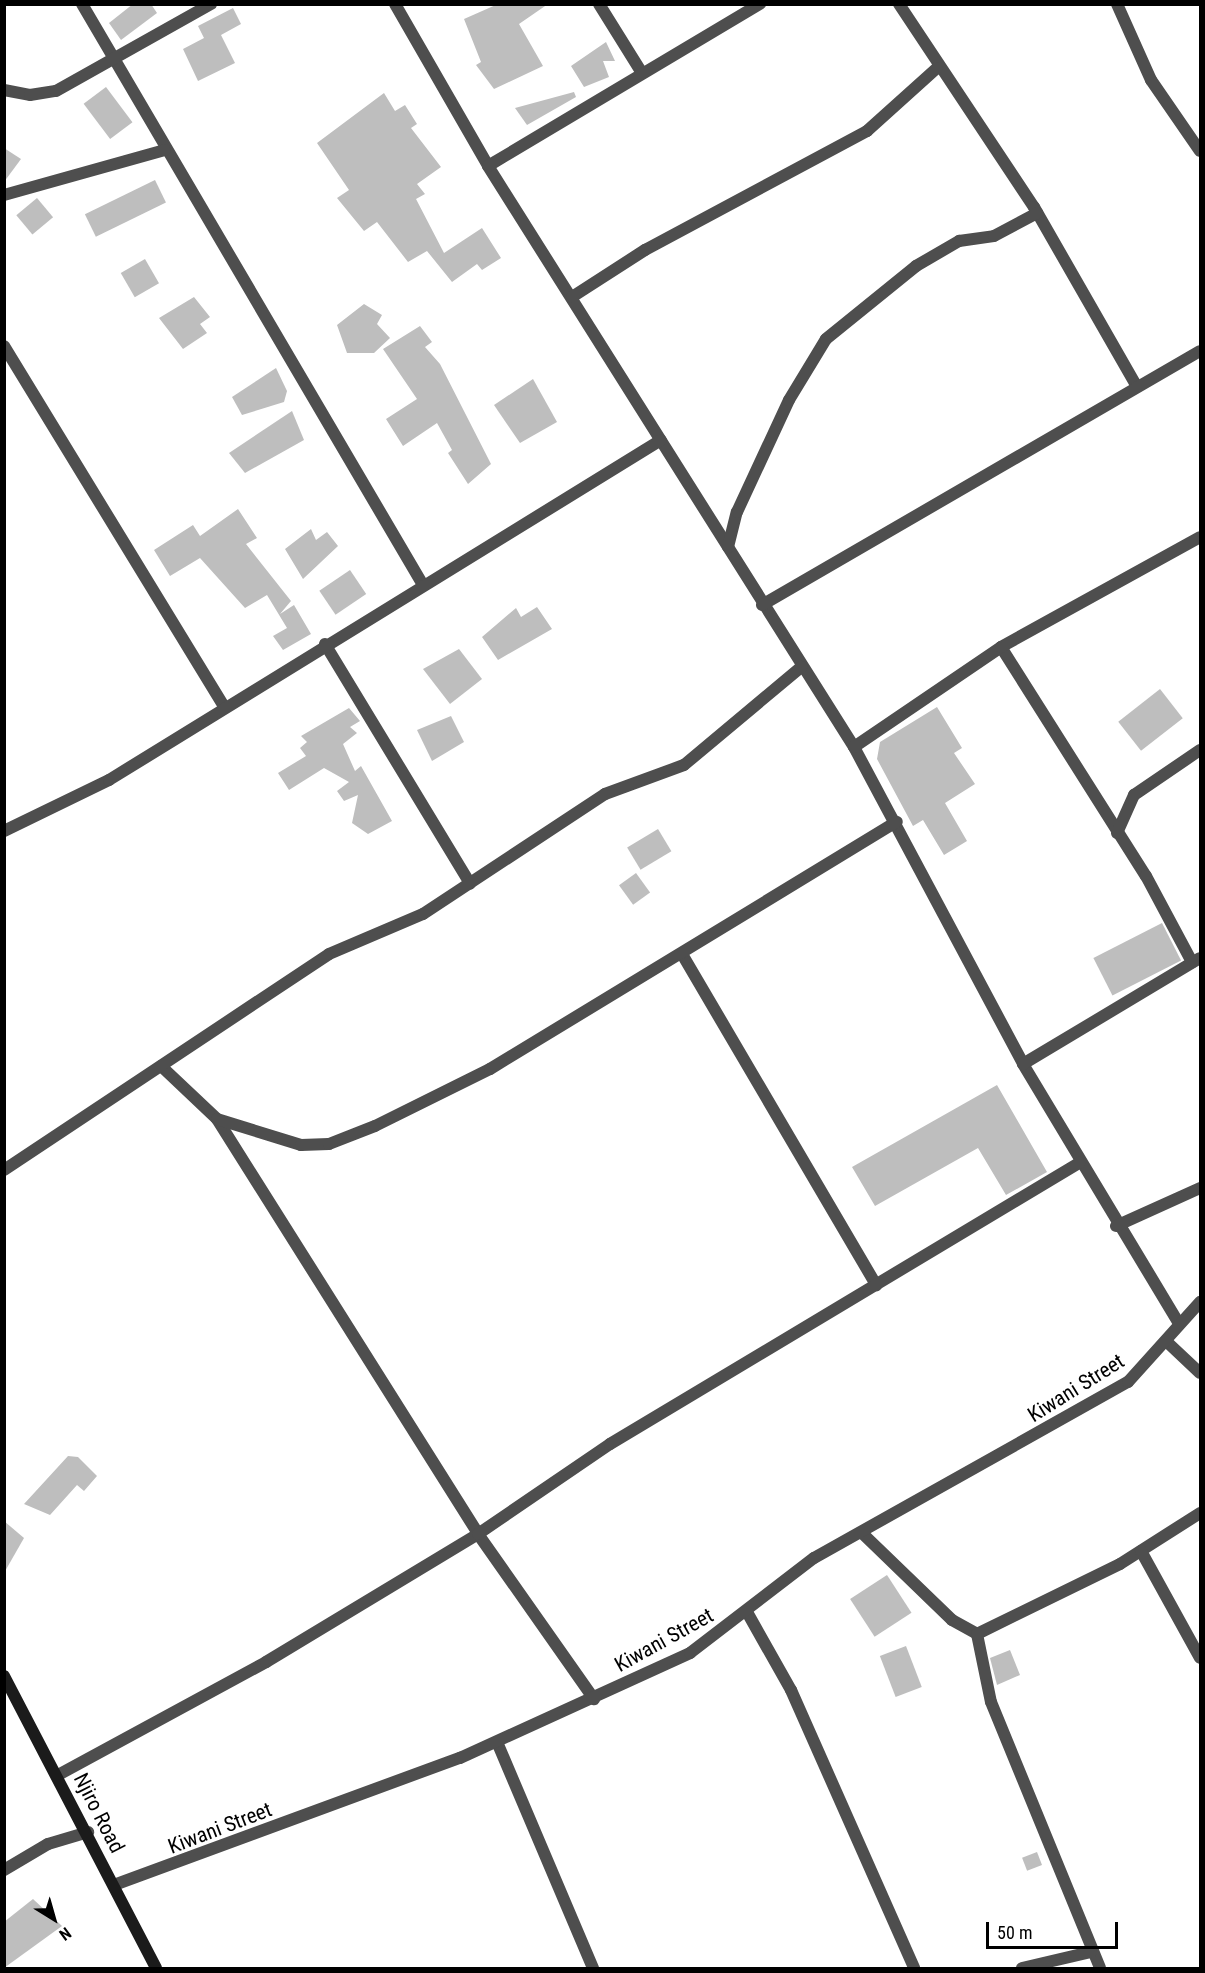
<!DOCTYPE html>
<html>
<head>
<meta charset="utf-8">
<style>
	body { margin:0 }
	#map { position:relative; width:1205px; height:1973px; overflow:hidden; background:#fff; font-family:"Roboto Condensed",sans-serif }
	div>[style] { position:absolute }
	.building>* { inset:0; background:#bebebe; transform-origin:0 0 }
	.street>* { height:12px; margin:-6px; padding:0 6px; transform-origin:6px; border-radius:6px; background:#4e4e4e }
	.secondary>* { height:12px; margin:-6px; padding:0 6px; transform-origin:6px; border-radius:6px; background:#1b1b1b }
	span { translate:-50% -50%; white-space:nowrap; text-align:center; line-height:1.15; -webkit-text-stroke:5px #fff; paint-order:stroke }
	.street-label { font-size:21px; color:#000 }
	.frame { position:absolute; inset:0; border:6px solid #000; pointer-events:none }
	.north { position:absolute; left:24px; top:1889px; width:60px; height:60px; -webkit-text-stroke:4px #fff; paint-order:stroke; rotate:143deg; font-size:16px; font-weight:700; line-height:24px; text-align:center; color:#000 }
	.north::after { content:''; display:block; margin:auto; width:21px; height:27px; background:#000; clip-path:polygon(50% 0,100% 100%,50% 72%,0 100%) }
	.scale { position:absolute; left:986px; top:1922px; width:132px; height:27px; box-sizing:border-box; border:3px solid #000; border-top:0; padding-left:8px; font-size:18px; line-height:21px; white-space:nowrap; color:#000; -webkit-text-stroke:4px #fff; paint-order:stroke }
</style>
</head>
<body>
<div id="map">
	<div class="building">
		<div style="clip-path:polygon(133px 4px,151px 4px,157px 13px,121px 40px,109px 23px)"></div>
		<div style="clip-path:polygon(498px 4px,548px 4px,519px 24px,543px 66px,494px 89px,476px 65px,481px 62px,464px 19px)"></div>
		<div style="clip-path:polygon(233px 8px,241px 24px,221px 35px,235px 63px,198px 81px,183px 49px,204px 38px,198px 26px)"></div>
		<div style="clip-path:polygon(606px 42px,615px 61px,603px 61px,609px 77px,584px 87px,571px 66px)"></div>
		<div style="left:106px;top:87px;width:44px;height:28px;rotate:53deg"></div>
		<div style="clip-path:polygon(574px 92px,576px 97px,527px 125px,515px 108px)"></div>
		<div style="clip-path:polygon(384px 93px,395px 111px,405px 105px,417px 124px,411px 128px,441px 167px,417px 184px,425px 194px,416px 199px,444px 253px,482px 228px,501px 258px,482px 270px,477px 264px,452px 282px,427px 251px,408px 262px,377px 222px,364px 231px,337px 198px,349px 190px,317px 143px)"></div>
		<div style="clip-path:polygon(4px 148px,21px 159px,4px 182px)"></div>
		<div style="left:155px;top:180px;width:25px;height:78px;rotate:64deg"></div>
		<div style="left:37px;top:198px;width:25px;height:27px;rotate:50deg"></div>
		<div style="left:145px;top:259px;width:28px;height:28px;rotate:60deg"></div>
		<div style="clip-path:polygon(194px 297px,210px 317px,200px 324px,207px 333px,183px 349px,159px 318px)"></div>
		<div style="clip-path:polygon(364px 304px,382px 315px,377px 324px,390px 338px,374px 353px,347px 353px,337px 325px)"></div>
		<div style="clip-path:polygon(420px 326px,432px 342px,425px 347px,440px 364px,491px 464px,468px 484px,448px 453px,452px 450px,437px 423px,403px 446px,386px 419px,417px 399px,383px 349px)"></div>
		<div style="clip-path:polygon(276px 368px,287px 391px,284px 402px,242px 415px,232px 397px)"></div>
		<div style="clip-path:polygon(533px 379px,557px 422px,520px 443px,494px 405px)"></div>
		<div style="clip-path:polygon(292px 411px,304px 440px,245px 473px,229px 453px)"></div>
		<div style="clip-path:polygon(238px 509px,257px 538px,246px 544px,291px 601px,280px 614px,294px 605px,311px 634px,283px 650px,273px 636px,287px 628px,267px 595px,245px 608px,200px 558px,170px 576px,154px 550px,193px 525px,200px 536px)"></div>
		<div style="clip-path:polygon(311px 529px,316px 540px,327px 532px,338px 546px,303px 579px,285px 549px)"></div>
		<div style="left:350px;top:570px;width:29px;height:37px;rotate:56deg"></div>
		<div style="clip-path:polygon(537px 607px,552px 629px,498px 660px,482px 637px,516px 608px,521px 617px)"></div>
		<div style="clip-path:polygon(459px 649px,482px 679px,450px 704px,423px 669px)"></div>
		<div style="left:1160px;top:689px;width:37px;height:53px;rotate:52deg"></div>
		<div style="clip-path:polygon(937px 707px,962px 748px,954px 753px,975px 784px,945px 803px,967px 841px,944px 855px,923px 820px,913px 826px,877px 759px,880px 742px)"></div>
		<div style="clip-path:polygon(349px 708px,360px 721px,350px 727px,357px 733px,343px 744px,355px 771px,361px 766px,392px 821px,368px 834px,352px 823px,358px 795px,344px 801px,337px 791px,349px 782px,324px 768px,289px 790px,278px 773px,306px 756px,300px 748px,307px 742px,301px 736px)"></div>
		<div style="clip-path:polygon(451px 716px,464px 742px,432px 761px,417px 730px)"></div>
		<div style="left:658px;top:829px;width:26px;height:36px;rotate:59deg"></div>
		<div style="left:636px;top:873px;width:24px;height:21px;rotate:54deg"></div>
		<div style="left:1162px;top:923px;width:42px;height:77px;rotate:63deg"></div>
		<div style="clip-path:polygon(997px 1085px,1047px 1172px,1006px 1195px,978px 1148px,875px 1206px,852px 1167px)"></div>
		<div style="clip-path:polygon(68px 1456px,78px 1457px,97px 1476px,84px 1491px,77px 1485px,50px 1515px,24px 1504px)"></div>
		<div style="clip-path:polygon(4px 1521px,24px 1538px,4px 1573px)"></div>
		<div style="left:887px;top:1575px;width:45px;height:44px;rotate:57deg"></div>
		<div style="left:906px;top:1646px;width:44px;height:28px;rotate:69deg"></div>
		<div style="clip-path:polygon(1010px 1650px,1020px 1675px,997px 1685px,990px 1658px)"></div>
		<div style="left:1037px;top:1852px;width:14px;height:16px;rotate:69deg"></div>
		<div style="clip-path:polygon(33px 1899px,62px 1926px,4px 1968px,4px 1922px)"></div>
	</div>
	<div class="street">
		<div style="left:82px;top:4px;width:674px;rotate:59.59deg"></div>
		<div style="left:395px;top:4px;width:187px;rotate:60.1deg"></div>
		<div style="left:488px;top:166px;width:687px;rotate:57.79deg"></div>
		<div style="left:854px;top:747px;width:359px;rotate:61.9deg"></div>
		<div style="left:1023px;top:1064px;width:303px;rotate:59deg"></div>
		<div style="left:599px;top:4px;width:81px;rotate:58.1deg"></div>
		<div style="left:899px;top:4px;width:244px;rotate:56.4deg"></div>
		<div style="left:1034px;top:207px;width:205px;rotate:60.2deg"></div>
		<div style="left:1117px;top:4px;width:83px;rotate:65.9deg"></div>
		<div style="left:1151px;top:80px;width:86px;rotate:55.4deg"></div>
		<div style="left:4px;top:90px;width:26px;rotate:11deg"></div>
		<div style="left:30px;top:95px;width:26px;rotate:-9deg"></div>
		<div style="left:56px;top:91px;width:178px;rotate:-29.3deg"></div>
		<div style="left:488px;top:166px;width:317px;rotate:-30.8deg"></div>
		<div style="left:4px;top:195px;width:167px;rotate:-15.6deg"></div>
		<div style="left:572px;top:297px;width:87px;rotate:-32.8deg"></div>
		<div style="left:645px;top:250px;width:252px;rotate:-28.2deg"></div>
		<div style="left:867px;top:131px;width:94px;rotate:-42deg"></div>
		<div style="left:4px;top:346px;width:421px;rotate:58.6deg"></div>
		<div style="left:728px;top:547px;width:36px;rotate:-76deg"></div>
		<div style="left:737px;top:512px;width:123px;rotate:-65.1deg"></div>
		<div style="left:789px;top:400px;width:71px;rotate:-58.8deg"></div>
		<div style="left:826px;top:339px;width:116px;rotate:-39deg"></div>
		<div style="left:916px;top:266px;width:50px;rotate:-30.2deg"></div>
		<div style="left:959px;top:241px;width:35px;rotate:-8deg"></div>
		<div style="left:994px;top:236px;width:49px;rotate:-28.1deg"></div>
		<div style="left:762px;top:605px;width:506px;rotate:-30.11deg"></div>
		<div style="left:325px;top:644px;width:280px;rotate:58.8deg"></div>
		<div style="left:1001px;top:647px;width:271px;rotate:57.7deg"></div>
		<div style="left:1146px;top:876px;width:98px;rotate:61.9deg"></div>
		<div style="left:854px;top:747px;width:178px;rotate:-34.2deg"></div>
		<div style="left:1001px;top:647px;width:227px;rotate:-28.9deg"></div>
		<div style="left:4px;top:831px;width:117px;rotate:-25.9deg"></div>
		<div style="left:109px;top:780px;width:648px;rotate:-31.63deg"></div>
		<div style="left:1117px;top:833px;width:42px;rotate:-65.9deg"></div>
		<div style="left:1134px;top:795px;width:80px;rotate:-34.3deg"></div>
		<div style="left:682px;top:954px;width:384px;rotate:59.6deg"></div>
		<div style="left:1023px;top:1064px;width:206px;rotate:-30.9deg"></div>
		<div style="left:161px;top:1066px;width:77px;rotate:43.4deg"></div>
		<div style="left:217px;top:1119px;width:490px;rotate:57.8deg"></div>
		<div style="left:478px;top:1534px;width:202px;rotate:54.9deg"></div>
		<div style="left:217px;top:1119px;width:88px;rotate:17.2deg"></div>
		<div style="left:301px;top:1145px;width:28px;rotate:-2deg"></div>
		<div style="left:329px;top:1144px;width:49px;rotate:-21.4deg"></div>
		<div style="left:375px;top:1126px;width:128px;rotate:-26.4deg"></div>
		<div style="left:490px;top:1069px;width:476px;rotate:-31.3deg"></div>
		<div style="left:4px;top:1170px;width:390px;rotate:-33.6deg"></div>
		<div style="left:329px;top:954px;width:102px;rotate:-23.1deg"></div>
		<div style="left:423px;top:914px;width:218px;rotate:-33.4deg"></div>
		<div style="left:605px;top:794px;width:84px;rotate:-20.2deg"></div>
		<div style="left:684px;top:765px;width:153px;rotate:-39.9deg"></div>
		<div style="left:1116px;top:1226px;width:92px;rotate:-24.3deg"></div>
		<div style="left:1167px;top:1342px;width:45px;rotate:43.2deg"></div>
		<div style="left:862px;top:1533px;width:125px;rotate:44deg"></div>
		<div style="left:952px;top:1620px;width:29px;rotate:29deg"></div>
		<div style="left:977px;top:1634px;width:159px;rotate:-26.1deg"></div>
		<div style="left:1120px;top:1564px;width:95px;rotate:-32.5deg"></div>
		<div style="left:1141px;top:1551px;width:122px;rotate:61.1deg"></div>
		<div style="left:747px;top:1612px;width:90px;rotate:60.6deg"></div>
		<div style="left:791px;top:1690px;width:304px;rotate:66.1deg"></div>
		<div style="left:977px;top:1634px;width:69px;rotate:78.4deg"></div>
		<div style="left:991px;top:1702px;width:287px;rotate:67.7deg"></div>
		<div style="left:497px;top:1742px;width:246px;rotate:67deg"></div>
		<div style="left:58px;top:1775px;width:237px;rotate:-28.5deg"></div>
		<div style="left:266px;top:1662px;width:248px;rotate:-31.1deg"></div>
		<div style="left:478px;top:1534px;width:160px;rotate:-34.3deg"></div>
		<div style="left:610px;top:1444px;width:547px;rotate:-30.93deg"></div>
		<div style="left:4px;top:1870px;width:51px;rotate:-30.6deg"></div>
		<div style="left:48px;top:1844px;width:42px;rotate:-16.7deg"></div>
		<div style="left:114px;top:1885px;width:369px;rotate:-20.2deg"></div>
		<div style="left:460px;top:1758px;width:253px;rotate:-24.5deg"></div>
		<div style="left:690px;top:1653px;width:156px;rotate:-37.5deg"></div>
		<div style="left:814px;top:1558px;width:360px;rotate:-29.3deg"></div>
		<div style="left:1128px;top:1382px;width:108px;rotate:-48deg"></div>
		<div style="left:1022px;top:1968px;width:71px;rotate:-13.1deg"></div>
	</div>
	<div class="secondary">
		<div style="left:4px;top:1676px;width:329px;rotate:62.5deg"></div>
	</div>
	<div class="street-label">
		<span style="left:1076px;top:1388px;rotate:-32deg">Kiwani Street</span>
		<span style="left:664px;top:1640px;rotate:-29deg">Kiwani Street</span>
		<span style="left:99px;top:1813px;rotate:63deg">Njiro Road</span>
		<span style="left:220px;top:1828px;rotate:-21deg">Kiwani Street</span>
	</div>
	<div class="frame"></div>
	<div class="north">N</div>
	<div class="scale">50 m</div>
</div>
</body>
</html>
